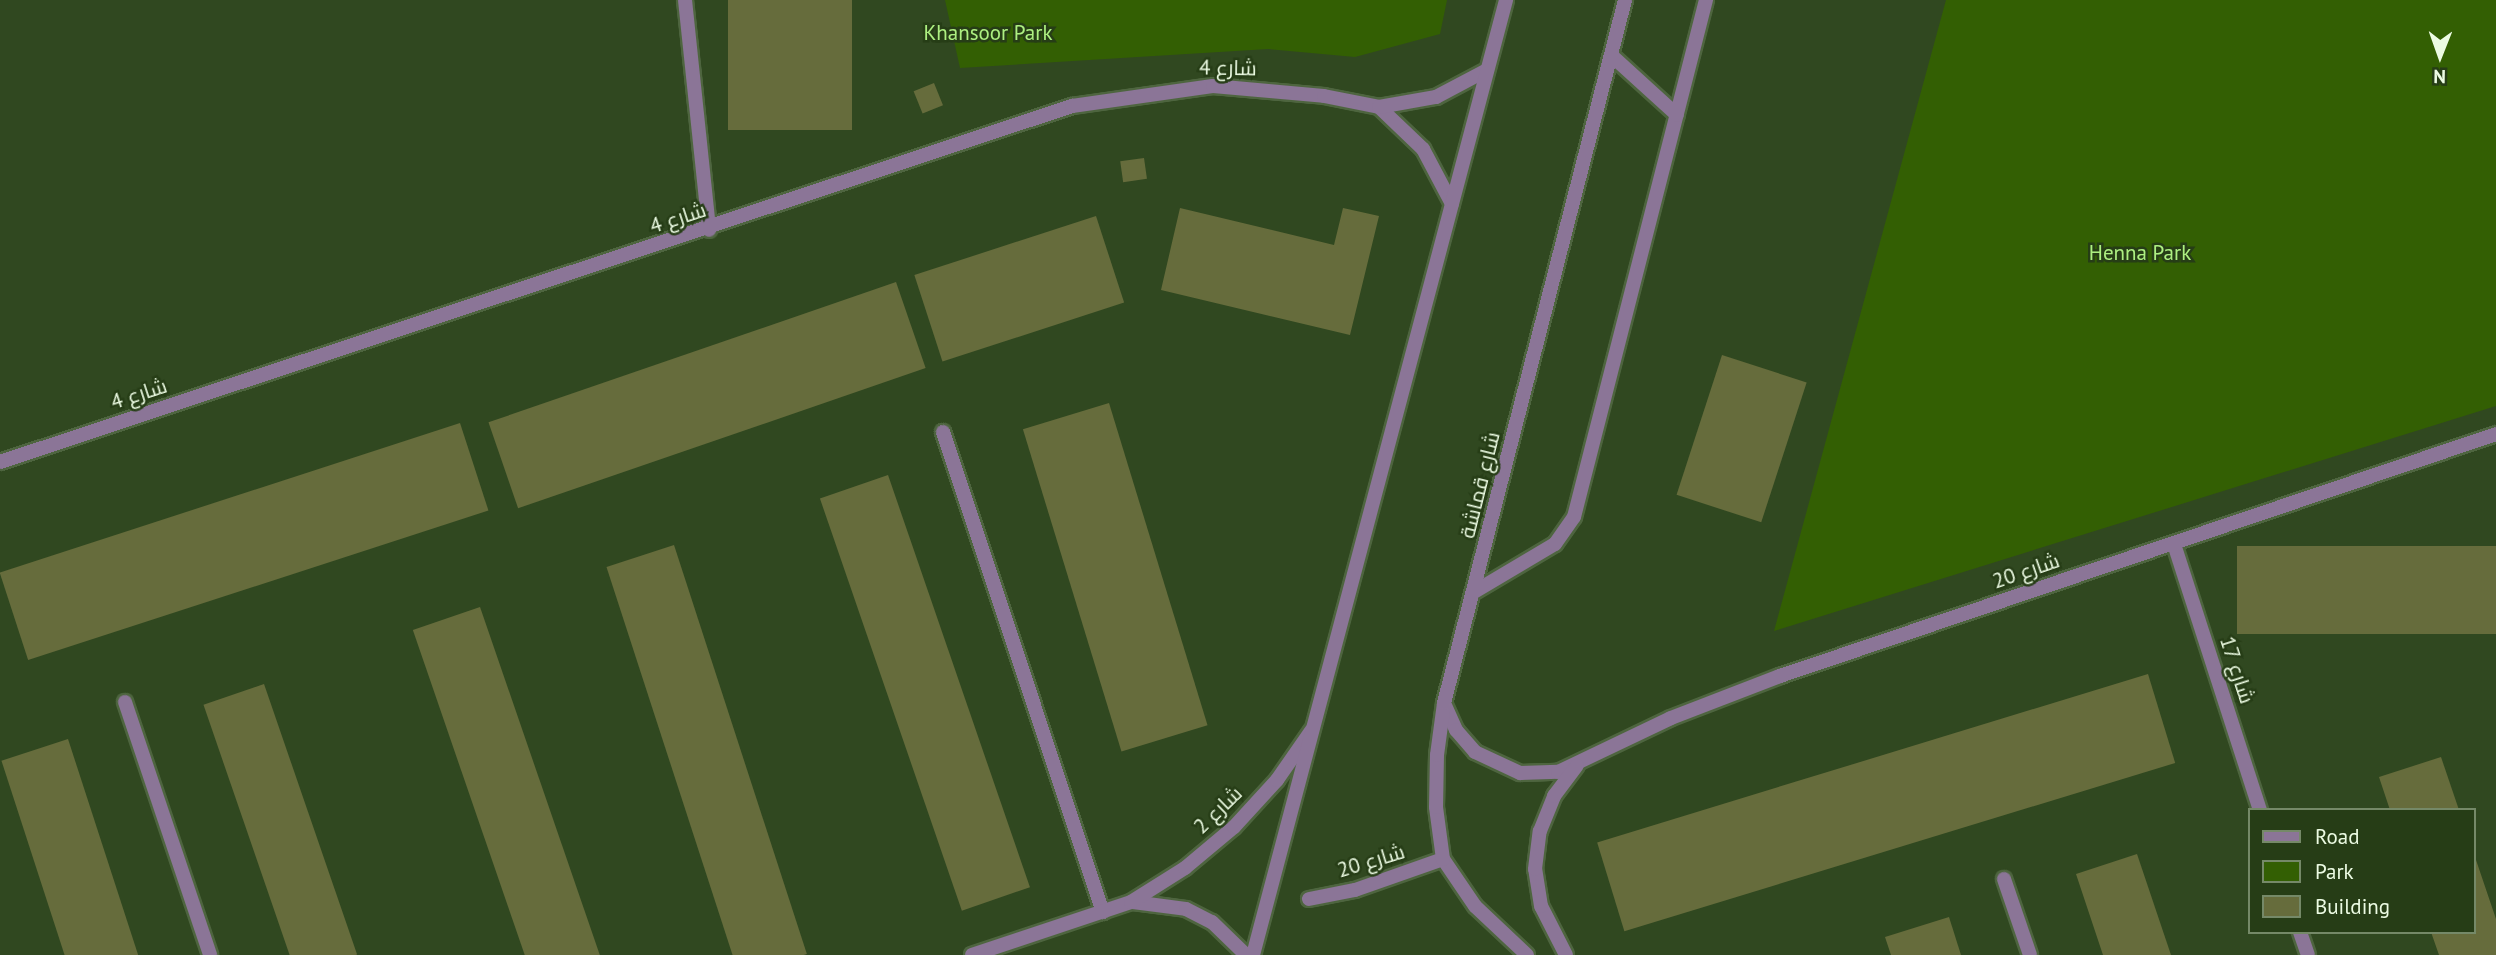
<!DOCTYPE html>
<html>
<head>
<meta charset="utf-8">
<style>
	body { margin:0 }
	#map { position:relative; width:2496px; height:955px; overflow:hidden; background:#304820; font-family:"PT Sans",Cairo,sans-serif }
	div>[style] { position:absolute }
	.green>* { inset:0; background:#335f03 }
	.building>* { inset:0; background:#666c3c; transform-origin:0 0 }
	.roads { filter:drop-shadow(2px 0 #4e653f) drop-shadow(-2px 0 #4e653f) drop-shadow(0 2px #4e653f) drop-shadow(0 -2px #4e653f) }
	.service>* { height:14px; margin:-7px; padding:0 7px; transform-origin:7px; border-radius:7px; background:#8b7597 }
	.minor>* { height:14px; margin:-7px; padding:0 7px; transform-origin:7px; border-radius:7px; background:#8b7597 }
	.tertiary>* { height:14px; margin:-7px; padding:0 7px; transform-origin:7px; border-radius:7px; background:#8b7597 }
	span { translate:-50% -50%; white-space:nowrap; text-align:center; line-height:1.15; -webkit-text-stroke:5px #263d16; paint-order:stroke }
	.park-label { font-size:21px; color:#adef81 }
	.street-label { font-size:21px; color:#ecfbe3 }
	.legend { position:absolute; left:2248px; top:808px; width:228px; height:126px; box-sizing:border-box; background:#263d16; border:2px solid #758968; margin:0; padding:9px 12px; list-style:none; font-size:21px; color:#ecfbe3 }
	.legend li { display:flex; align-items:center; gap:14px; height:35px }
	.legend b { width:35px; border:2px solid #758968 }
	.north { position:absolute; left:2405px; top:21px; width:70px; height:70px; -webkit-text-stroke:5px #263d16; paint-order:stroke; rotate:181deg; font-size:19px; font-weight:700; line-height:28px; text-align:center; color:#ecfbe3 }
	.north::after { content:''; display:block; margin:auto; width:24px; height:32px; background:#ecfbe3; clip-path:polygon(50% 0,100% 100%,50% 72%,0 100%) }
</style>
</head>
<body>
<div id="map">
	<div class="green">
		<div style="clip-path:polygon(945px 0,1447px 0,1440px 34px,1355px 57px,1268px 49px,960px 68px)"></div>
		<div style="clip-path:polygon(1946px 0,2496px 0,2496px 406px,1774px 631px)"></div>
	</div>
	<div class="building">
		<div style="left:728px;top:0;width:124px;height:130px"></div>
		<div style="left:934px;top:83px;width:24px;height:22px;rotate:68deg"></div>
		<div style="left:1144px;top:158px;width:21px;height:24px;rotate:82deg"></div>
		<div style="clip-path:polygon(1180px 208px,1334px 245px,1343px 208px,1379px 216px,1350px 335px,1161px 290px)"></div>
		<div style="left:1096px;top:216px;width:91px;height:191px;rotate:72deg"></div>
		<div style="left:896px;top:282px;width:91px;height:431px;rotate:71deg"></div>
		<div style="left:1722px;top:355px;width:89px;height:147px;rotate:18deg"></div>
		<div style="left:1109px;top:403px;width:337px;height:90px;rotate:73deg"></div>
		<div style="left:460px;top:423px;width:92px;height:484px;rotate:72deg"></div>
		<div style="left:888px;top:475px;width:436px;height:72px;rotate:71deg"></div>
		<div style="left:674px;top:545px;width:430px;height:71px;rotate:72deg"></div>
		<div style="left:2496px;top:546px;width:88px;height:259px;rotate:90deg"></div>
		<div style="left:480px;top:607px;width:368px;height:71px;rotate:71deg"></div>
		<div style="left:2148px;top:674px;width:93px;height:576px;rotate:73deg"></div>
		<div style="left:264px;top:684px;width:286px;height:64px;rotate:71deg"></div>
		<div style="left:68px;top:739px;width:227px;height:70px;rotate:72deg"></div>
		<div style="clip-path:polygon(2441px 757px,2459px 810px,2390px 810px,2379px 777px)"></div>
		<div style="clip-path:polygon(2137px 854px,2171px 955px,2103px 955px,2076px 874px)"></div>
		<div style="clip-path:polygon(2474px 854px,2496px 919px,2496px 955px,2439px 955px,2431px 932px,2473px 932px)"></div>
		<div style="clip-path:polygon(1949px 917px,1961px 955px,1891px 955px,1885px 937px)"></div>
	</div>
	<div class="roads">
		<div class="service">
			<div style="left:685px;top:0;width:231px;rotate:84deg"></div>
			<div style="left:943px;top:432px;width:506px;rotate:71.57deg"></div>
			<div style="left:1474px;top:592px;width:94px;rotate:-30.7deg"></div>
			<div style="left:1555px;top:544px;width:33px;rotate:-55deg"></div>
			<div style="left:1574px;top:517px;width:534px;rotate:-75.68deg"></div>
			<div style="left:125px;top:702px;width:267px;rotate:71.4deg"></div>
			<div style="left:2004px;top:879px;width:80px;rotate:71.1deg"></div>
			<div style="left:1309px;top:899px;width:47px;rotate:-11.1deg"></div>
			<div style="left:1355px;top:890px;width:93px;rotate:-19.4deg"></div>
		</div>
		<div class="minor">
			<div style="left:1379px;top:107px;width:61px;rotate:43.7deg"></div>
			<div style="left:1423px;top:149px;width:62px;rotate:62.2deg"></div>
			<div style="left:0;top:462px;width:1130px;rotate:-18.37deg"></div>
			<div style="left:1072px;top:106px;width:142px;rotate:-8.1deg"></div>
			<div style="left:1213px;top:86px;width:111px;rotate:5.1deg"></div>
			<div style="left:1324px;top:96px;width:56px;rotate:11.3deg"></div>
			<div style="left:1379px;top:107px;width:58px;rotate:-10deg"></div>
			<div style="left:1436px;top:97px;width:58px;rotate:-27.9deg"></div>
			<div style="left:2174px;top:544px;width:280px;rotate:72.1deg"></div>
			<div style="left:1444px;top:703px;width:30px;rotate:66deg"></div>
			<div style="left:1456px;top:730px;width:29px;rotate:49deg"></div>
			<div style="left:1475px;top:752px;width:50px;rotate:25deg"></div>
			<div style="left:1520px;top:773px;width:38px;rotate:-2deg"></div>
			<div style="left:1558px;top:772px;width:125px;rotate:-25.5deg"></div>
			<div style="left:1671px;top:718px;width:117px;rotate:-21.1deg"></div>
			<div style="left:1780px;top:676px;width:756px;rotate:-18.67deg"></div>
			<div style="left:1133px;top:902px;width:53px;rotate:7.5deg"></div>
			<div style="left:1186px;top:909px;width:29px;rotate:27deg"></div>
			<div style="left:1212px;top:922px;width:47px;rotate:44.1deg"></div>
			<div style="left:2300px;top:932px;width:24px;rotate:71deg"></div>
			<div style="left:972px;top:955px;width:168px;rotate:-18.4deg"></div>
			<div style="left:1131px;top:902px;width:64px;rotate:-32.2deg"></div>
			<div style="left:1185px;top:868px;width:64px;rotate:-39.9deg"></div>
			<div style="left:1234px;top:827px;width:64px;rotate:-47.5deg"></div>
			<div style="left:1277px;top:780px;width:60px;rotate:-55.2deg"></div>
			<div style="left:1566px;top:955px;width:55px;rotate:-117deg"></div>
			<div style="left:1541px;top:906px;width:37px;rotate:-99deg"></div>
			<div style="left:1535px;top:869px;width:38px;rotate:-83deg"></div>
			<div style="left:1540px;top:831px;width:38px;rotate:-68deg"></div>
			<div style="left:1554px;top:796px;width:38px;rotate:-53deg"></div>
		</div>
		<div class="tertiary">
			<div style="left:1611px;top:55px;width:89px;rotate:42.3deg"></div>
			<div style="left:1253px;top:955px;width:988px;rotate:-75.16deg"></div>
			<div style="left:1527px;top:955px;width:71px;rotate:-136.7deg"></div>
			<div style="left:1475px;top:906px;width:57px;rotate:-124.2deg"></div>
			<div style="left:1443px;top:859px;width:52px;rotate:-97.7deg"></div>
			<div style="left:1436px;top:807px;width:52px;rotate:-88.9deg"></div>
			<div style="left:1437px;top:755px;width:52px;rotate:-82.3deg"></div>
			<div style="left:1444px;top:703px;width:726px;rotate:-75.56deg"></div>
		</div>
	</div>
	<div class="park-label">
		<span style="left:988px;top:33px">Khansoor Park</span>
		<span style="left:2140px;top:253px">Henna Park</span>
	</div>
	<div class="street-label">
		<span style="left:1228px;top:68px;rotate:1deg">شارع 4</span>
		<span style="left:678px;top:218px;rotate:-18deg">شارع 4</span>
		<span style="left:139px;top:394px;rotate:-18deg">شارع 4</span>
		<span style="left:1480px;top:485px;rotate:-76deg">شارع قماشة</span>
		<span style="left:2026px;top:571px;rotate:-19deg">شارع 20</span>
		<span style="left:2237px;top:670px;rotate:72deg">شارع 17</span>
		<span style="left:1218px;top:810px;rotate:-44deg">شارع 2</span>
		<span style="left:1371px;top:861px;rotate:-17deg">شارع 20</span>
	</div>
	<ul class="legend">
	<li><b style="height:9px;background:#8b7597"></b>Road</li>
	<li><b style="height:19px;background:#335f03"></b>Park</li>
	<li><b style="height:19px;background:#666c3c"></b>Building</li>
	</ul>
	<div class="north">N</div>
</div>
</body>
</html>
